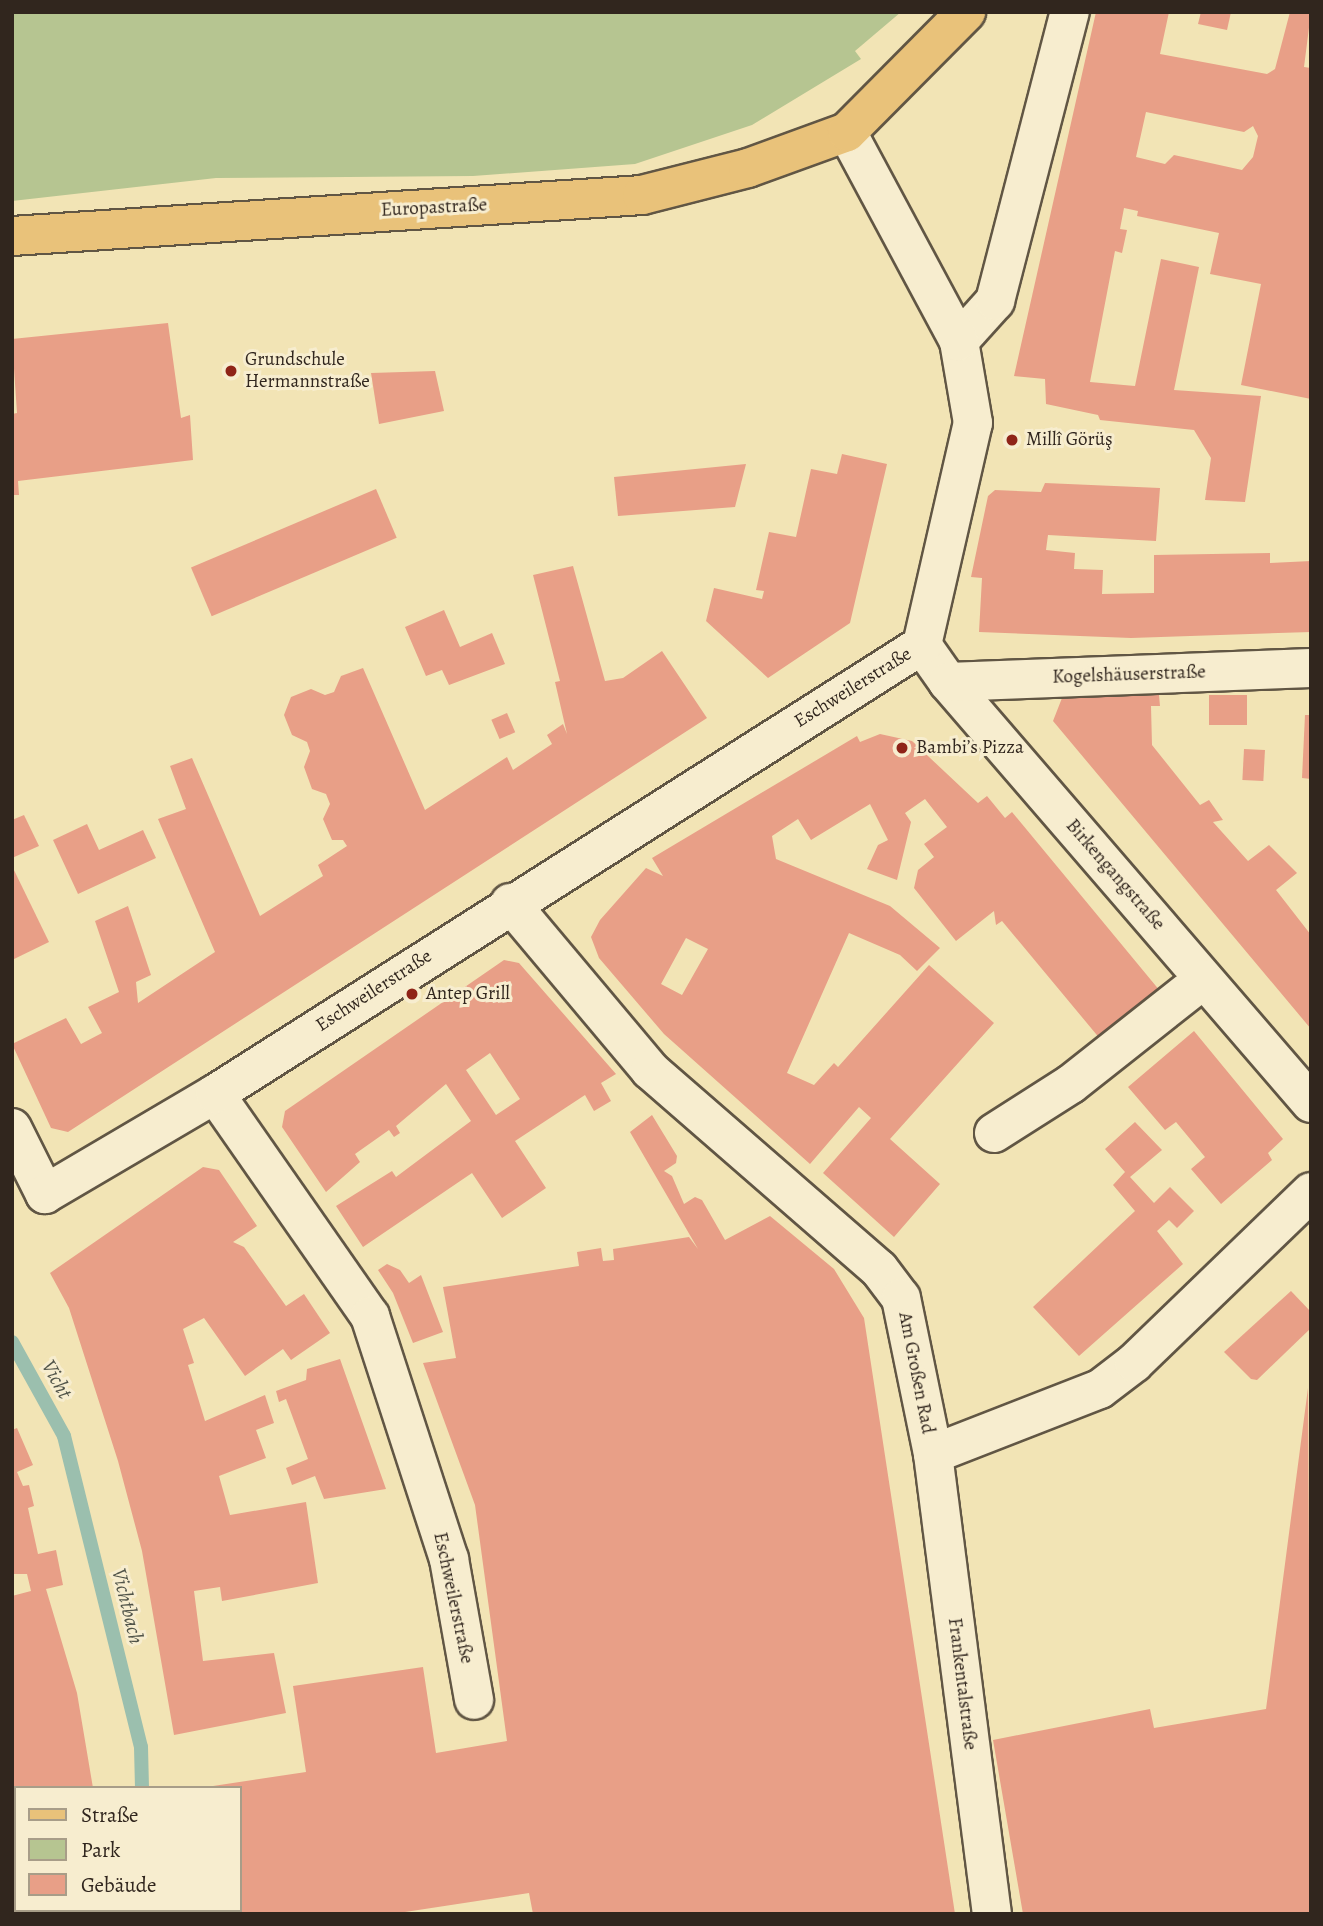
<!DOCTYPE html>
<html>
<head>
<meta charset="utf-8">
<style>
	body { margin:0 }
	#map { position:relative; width:1323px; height:1926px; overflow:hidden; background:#f2e4b5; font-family:Alegreya,serif }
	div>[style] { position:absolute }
	.green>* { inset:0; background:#b6c591 }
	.stream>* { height:14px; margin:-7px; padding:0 7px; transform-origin:7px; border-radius:7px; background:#9bbfae }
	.building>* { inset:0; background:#e89f87; transform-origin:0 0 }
	.roads { filter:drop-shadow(2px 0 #615644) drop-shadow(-2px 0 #615644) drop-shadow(0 2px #615644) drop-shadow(0 -2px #615644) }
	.minor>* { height:38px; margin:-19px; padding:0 19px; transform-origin:19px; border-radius:19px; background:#f7edcf }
	.major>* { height:38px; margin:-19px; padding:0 19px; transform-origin:19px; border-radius:19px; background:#e9c27a }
	.dots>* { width:19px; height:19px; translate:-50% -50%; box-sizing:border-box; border:4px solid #f7edcf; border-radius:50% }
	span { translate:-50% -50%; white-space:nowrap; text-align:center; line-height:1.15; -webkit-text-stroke:6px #f7edcf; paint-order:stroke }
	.street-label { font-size:19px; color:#31261e }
	.poi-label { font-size:19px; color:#31261e }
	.left { translate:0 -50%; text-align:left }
	.water-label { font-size:21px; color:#515449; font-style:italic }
	.frame { position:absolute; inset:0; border:14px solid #31261e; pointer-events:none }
	.legend { position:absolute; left:14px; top:1786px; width:228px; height:126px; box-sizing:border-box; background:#f7edcf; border:2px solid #a89d88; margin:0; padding:9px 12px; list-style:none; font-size:21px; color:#31261e }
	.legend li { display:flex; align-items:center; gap:14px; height:35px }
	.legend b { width:35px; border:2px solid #a89d88 }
</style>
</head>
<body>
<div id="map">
	<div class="green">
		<div style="clip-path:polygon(12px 12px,901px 12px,855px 51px,861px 59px,752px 125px,635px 164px,473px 176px,216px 178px,12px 201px)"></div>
	</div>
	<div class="stream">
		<div style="left:12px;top:1342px;width:107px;rotate:61deg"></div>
		<div style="left:64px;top:1436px;width:320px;rotate:76.1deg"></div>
		<div style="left:141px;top:1747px;width:41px;rotate:88.6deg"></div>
		<div style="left:147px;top:1910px;width:4px;rotate:90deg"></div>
	</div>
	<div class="building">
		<div style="clip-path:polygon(evenodd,1096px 12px,1169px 12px,1160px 54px,1267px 74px,1275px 69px,1290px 12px,1311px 12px,1304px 67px,1311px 68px,1311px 399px,1241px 385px,1261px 284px,1210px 274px,1219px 233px,1137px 216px,1138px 211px,1124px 208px,1120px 229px,1127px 230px,1122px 253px,1115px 251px,1090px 382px,1135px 386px,1161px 259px,1199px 267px,1174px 390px,1261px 396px,1245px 502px,1205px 500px,1211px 458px,1194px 430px,1100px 420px,1098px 415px,1046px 404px,1045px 379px,1014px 376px,1096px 12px,1146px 112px,1244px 132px,1253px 126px,1258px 136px,1253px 157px,1242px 170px,1174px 155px,1165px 164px,1136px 157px,1146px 112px)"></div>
		<div style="clip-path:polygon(1201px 12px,1231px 12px,1227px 30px,1198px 24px)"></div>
		<div style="clip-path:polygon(168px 323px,181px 418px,190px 415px,193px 460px,18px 481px,19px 495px,12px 495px,12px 414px,17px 413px,12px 339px)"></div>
		<div style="clip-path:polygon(435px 371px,444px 411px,379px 424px,371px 373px)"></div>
		<div style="clip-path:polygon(842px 454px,887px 464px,850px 623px,768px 678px,706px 621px,714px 588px,762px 599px,764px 591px,756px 590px,769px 532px,796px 537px,811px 469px,837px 474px)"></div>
		<div style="clip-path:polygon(746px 464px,735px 507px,618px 516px,614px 477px)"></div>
		<div style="clip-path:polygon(1045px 483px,1160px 488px,1156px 541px,1048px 535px,1046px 550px,1075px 553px,1074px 569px,1103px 570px,1102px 594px,1154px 593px,1154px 555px,1270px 553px,1270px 563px,1311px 561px,1311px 632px,1131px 638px,979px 632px,982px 578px,971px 577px,988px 496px,995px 490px,1041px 492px)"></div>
		<div style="left:376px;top:489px;width:53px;height:201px;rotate:67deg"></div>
		<div style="clip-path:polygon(573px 566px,605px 681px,623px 678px,662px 651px,707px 718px,68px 1132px,51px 1128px,12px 1044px,66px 1018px,81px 1044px,102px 1033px,88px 1007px,119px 992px,95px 921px,128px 906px,151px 975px,136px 982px,138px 1003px,215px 952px,158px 819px,186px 809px,170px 766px,192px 758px,260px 916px,323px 876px,318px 865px,347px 846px,343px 840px,332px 840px,323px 819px,330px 804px,326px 794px,312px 789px,304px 767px,310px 751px,307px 742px,292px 735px,284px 715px,291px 697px,311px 689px,325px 695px,334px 692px,341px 676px,363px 668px,425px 810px,507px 757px,513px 770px,552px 744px,547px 735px,563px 724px,567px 734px,555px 682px,560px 681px,533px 575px)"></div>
		<div style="clip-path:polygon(444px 610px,460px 647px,492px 633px,505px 664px,449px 685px,442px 670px,426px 676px,405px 627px)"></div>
		<div style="clip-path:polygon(1159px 695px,1160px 706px,1151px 706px,1152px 745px,1200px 805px,1209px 800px,1223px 820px,1213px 822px,1248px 861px,1269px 845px,1297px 873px,1276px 890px,1311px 935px,1311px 1029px,1053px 721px,1062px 698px)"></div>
		<div style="left:1209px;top:695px;width:38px;height:30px"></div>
		<div style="left:507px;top:713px;width:21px;height:17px;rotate:67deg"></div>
		<div style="clip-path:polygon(1305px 715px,1311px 715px,1311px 779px,1302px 778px)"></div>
		<div style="clip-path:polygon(evenodd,880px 734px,912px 741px,978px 803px,987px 796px,1005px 818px,1012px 812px,1165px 997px,1106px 1046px,1002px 921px,996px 925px,994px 911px,956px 941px,914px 888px,918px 870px,934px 857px,924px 844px,947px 827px,925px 799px,905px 813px,911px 822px,897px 880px,867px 869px,878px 845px,888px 840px,870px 804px,811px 840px,798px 819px,772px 836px,776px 859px,890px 906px,940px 948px,917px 971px,900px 955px,849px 933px,787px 1073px,814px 1085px,834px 1063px,838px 1067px,929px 965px,994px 1023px,890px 1139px,940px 1184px,894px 1237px,823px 1173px,871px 1118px,859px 1107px,810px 1164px,664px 1034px,599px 958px,591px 937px,600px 920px,646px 868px,663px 876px,652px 858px,857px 736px,860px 742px,880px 734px,686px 938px,708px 949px,682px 995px,661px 984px,686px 938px)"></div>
		<div style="left:1244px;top:749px;width:21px;height:31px;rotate:3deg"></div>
		<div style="clip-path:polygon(24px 815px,39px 846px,12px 858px,12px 820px)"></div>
		<div style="clip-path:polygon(87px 824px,99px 850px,143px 830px,156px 858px,78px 894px,53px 840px)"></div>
		<div style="clip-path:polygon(12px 866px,49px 942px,12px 960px)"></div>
		<div style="clip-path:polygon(evenodd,504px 960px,519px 963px,616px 1074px,601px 1083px,611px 1101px,594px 1111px,585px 1095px,515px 1141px,546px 1188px,502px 1218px,472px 1173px,363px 1247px,336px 1206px,392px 1171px,396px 1177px,471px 1121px,446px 1084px,396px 1126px,400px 1133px,394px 1137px,389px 1130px,355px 1154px,360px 1162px,326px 1192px,282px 1127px,285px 1111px,504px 960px,490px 1053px,520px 1099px,496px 1115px,466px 1070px,490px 1053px)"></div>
		<div style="clip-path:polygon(1194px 1031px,1283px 1139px,1268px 1153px,1272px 1160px,1221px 1204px,1191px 1169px,1205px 1157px,1176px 1122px,1165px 1130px,1128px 1087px)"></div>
		<div style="clip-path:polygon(652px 1115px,677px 1156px,676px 1163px,664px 1171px,672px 1176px,684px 1204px,695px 1197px,702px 1200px,725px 1240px,770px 1216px,834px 1269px,864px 1318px,955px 1914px,533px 1914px,529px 1893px,392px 1914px,204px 1914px,203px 1910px,240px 1910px,240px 1788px,213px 1786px,306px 1772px,293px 1686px,423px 1667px,436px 1753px,507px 1741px,475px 1505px,423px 1363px,456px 1358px,443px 1287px,579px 1266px,577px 1252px,601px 1248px,603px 1261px,614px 1260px,613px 1249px,689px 1237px,698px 1249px,630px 1132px)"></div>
		<div style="clip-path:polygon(1135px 1122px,1162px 1150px,1130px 1177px,1154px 1203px,1170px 1187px,1194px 1211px,1177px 1228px,1169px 1220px,1157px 1231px,1183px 1264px,1079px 1356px,1033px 1307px,1135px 1211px,1113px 1185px,1125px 1172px,1105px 1149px)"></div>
		<div style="clip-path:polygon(203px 1167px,219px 1170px,257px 1226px,233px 1242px,244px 1247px,286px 1306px,304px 1294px,330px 1333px,291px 1360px,283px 1349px,245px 1376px,204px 1318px,183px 1329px,194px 1363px,188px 1365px,205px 1421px,265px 1395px,274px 1423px,256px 1430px,266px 1458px,219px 1476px,230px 1515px,306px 1502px,318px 1583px,222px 1601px,220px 1587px,194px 1591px,203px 1661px,274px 1653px,286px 1713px,174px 1735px,142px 1551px,118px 1461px,69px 1308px,50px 1273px)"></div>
		<div style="clip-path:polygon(387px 1264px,400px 1270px,409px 1283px,421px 1275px,443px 1332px,413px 1343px,393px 1293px,378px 1270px)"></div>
		<div style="clip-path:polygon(1291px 1291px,1311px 1312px,1311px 1328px,1257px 1380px,1251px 1379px,1224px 1352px)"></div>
		<div style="clip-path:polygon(340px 1359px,386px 1489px,324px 1499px,315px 1476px,292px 1485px,286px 1468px,308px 1459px,286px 1399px,279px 1402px,276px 1391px,306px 1380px,307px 1369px)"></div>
		<div style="clip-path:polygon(1308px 1388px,1311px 1914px,1023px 1914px,993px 1740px,1150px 1709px,1154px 1728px,1266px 1709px)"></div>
		<div style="clip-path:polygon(17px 1428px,33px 1465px,17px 1472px,23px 1486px,29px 1485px,34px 1506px,28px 1508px,38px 1554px,56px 1550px,63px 1585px,46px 1589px,77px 1693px,93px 1788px,16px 1788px,12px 1814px,12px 1596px,31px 1591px,27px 1574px,12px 1574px,12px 1430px)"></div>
		<div style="left:54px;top:1910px;width:45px;height:4px"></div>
	</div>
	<div class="roads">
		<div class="minor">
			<div style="left:959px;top:341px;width:54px;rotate:-48deg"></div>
			<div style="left:995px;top:301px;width:299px;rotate:-75.5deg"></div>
			<div style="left:922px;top:645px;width:45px;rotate:54.9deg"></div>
			<div style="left:948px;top:682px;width:556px;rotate:49.23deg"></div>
			<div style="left:948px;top:682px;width:363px;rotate:-2.2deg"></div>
			<div style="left:510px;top:903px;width:218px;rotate:50deg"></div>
			<div style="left:650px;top:1070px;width:303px;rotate:41deg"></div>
			<div style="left:879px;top:1269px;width:36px;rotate:53deg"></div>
			<div style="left:901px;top:1298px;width:159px;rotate:78.4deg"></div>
			<div style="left:933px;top:1454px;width:464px;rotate:82.7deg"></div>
			<div style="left:215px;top:1094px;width:271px;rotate:55.1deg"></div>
			<div style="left:370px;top:1316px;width:256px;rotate:72deg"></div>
			<div style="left:449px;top:1559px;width:143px;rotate:79.9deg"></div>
			<div style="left:12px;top:1128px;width:74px;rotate:63.4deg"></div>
			<div style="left:45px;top:1194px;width:197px;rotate:-30.5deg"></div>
			<div style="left:215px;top:1094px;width:838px;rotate:-32.42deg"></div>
			<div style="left:922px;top:645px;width:228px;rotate:-77.1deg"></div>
			<div style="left:973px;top:423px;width:83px;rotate:-99.7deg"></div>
			<div style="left:959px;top:341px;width:237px;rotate:-118.2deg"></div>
			<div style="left:994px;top:1133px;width:91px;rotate:-32.5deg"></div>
			<div style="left:1071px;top:1084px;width:169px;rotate:-38.3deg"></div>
			<div style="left:933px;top:1454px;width:179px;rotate:-21.3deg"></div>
			<div style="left:1100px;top:1389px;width:43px;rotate:-37.4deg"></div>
			<div style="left:1134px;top:1363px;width:246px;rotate:-44deg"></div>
		</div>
		<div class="major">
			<div style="left:12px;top:236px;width:631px;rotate:-3.72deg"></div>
			<div style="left:642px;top:195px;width:109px;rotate:-14.3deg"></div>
			<div style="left:748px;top:168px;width:105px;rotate:-20deg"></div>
			<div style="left:847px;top:132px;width:169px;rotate:-45.2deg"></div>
		</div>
	</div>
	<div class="dots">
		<div style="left:231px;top:371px;background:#8f2418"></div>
		<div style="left:1012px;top:440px;background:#8f2418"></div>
		<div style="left:902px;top:748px;background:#8f2418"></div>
		<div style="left:412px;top:994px;background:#8f2418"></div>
	</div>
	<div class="street-label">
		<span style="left:434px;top:208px;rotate:-3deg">Europastraße</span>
		<span style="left:1129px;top:675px;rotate:-2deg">Kogelshäuserstraße</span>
		<span style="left:853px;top:688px;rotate:-32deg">Eschweilerstraße</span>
		<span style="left:1115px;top:875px;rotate:49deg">Birkengangstraße</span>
		<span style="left:374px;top:991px;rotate:-33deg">Eschweilerstraße</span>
		<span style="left:916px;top:1373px;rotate:79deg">Am Großen Rad</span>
		<span style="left:453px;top:1598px;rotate:78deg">Eschweilerstraße</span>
		<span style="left:962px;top:1684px;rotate:83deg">Frankentalstraße</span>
	</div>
	<div class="poi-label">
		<span class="left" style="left:245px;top:371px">Grundschule<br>Hermannstraße</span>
		<span class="left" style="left:1026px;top:440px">Millî Görüş</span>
		<span class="left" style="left:916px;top:748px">Bambi’s Pizza</span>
		<span class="left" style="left:426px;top:994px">Antep Grill</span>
	</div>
	<div class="water-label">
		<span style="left:57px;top:1379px;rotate:61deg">Vicht</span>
		<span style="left:128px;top:1606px;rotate:76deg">Vichtbach</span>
	</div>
	<div class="frame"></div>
	<ul class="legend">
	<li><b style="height:9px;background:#e9c27a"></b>Straße</li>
	<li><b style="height:19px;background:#b6c591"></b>Park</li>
	<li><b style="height:19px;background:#e89f87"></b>Gebäude</li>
	</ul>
</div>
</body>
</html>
